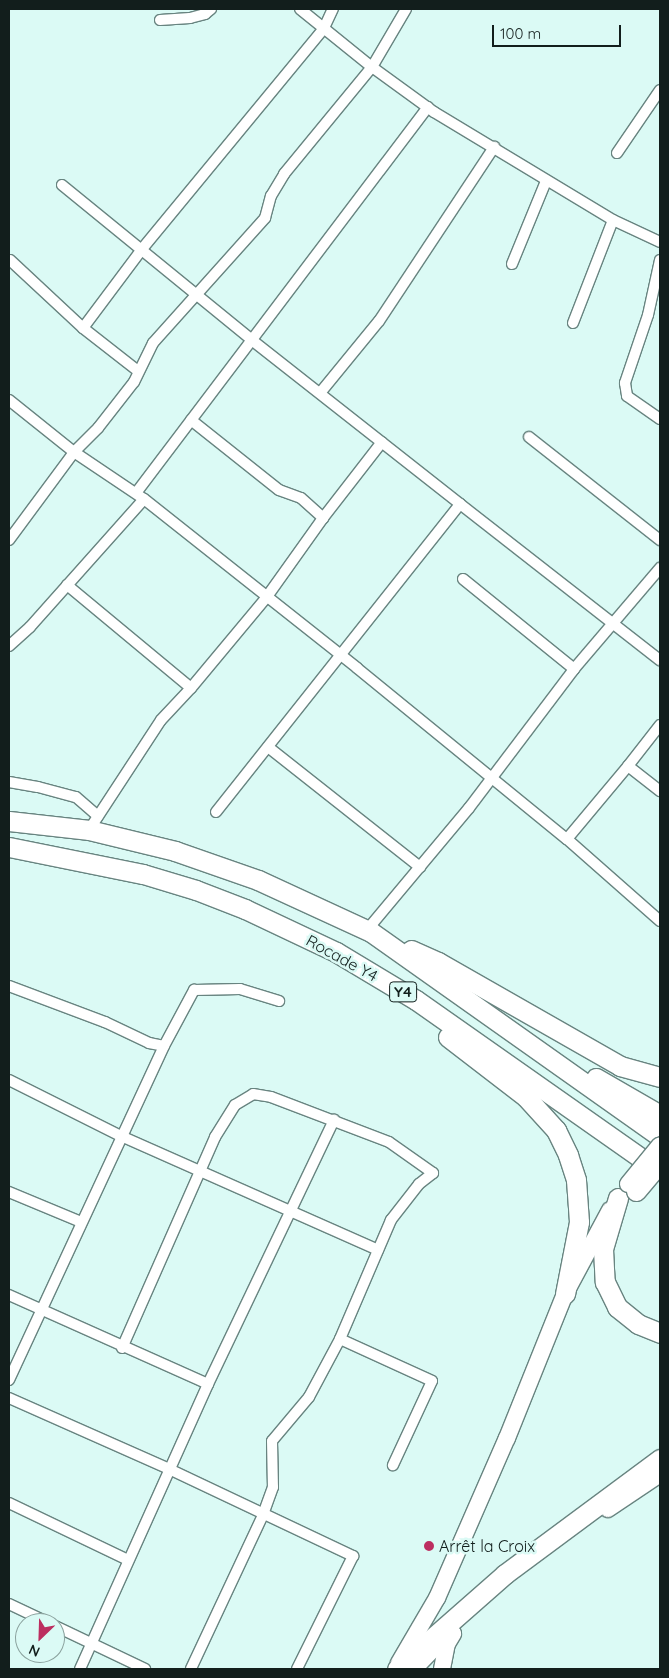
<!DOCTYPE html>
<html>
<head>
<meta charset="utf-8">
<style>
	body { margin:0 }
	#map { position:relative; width:669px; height:1678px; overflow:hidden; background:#dbfaf5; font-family:Quicksand,sans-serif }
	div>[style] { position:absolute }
	.roads { filter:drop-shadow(1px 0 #688480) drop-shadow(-1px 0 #688480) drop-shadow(0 1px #688480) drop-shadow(0 -1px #688480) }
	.street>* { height:10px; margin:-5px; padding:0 5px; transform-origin:5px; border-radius:5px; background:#fff }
	.primary>* { height:16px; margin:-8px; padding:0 8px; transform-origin:8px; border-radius:8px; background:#fff }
	.highway>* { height:19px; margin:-9.5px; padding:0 9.5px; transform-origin:9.5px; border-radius:9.5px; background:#fff }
	.bridges { filter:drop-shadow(1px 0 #688480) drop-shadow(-1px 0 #688480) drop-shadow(0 1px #688480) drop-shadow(0 -1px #688480) }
	.primary-bridge>* { height:16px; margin:-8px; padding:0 8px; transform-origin:8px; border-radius:8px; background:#fff }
	.highway-bridge>* { height:19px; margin:-9.5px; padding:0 9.5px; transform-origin:9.5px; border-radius:9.5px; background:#fff }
	.dots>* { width:14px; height:14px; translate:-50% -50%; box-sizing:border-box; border:2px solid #dbfaf5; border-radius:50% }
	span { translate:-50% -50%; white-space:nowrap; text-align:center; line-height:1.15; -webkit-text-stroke:5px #dbfaf5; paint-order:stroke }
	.shield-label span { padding:1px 4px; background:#dbfaf5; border:1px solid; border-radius:4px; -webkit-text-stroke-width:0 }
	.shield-label { font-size:15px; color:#121e1c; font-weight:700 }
	.street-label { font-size:16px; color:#121e1c }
	.poi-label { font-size:16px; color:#121e1c }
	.left { translate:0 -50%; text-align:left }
	.frame { position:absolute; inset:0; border:10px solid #121e1c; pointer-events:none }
	.north { position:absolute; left:15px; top:1613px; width:50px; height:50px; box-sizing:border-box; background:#dbfaf5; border:1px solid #8ba29e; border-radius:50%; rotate:204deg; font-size:14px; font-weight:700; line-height:20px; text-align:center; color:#121e1c }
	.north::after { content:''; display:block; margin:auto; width:18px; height:22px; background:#bc2e60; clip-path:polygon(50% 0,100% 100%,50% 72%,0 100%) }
	.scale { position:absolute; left:492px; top:25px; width:129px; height:22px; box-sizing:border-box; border:2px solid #121e1c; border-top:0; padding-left:6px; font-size:15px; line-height:18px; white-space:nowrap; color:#121e1c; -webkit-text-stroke:4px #dbfaf5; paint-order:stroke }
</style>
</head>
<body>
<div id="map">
	<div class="roads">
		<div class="street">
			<div style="left:300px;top:9px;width:92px;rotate:38.9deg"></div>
			<div style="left:372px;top:67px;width:77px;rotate:36deg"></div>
			<div style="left:434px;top:112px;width:209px;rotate:31.1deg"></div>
			<div style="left:613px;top:220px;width:52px;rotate:25.1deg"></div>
			<div style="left:160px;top:20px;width:30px;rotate:-4deg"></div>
			<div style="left:190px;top:18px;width:16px;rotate:-15deg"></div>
			<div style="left:205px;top:14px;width:8px;rotate:-40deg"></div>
			<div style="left:617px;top:153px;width:76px;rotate:-55.7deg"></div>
			<div style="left:62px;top:185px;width:247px;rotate:39.2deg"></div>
			<div style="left:253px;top:341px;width:263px;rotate:38.2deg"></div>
			<div style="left:10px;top:260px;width:100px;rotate:43deg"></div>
			<div style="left:83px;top:328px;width:70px;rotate:38deg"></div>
			<div style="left:660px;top:260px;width:56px;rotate:102.3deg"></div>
			<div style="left:648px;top:315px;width:72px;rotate:108.7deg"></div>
			<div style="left:625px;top:383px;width:13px;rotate:81deg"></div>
			<div style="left:627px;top:396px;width:40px;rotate:34.9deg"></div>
			<div style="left:512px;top:264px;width:90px;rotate:-67.7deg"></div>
			<div style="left:573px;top:323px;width:110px;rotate:-68.8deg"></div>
			<div style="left:83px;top:328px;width:99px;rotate:-53.2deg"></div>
			<div style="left:142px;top:249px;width:286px;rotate:-50.5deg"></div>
			<div style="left:324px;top:28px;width:21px;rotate:-65deg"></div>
			<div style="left:320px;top:393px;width:93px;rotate:-50.7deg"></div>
			<div style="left:379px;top:321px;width:209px;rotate:-56.5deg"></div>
			<div style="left:9px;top:400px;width:83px;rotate:38.7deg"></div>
			<div style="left:74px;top:452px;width:84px;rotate:33.9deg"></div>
			<div style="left:144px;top:499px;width:272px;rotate:38.4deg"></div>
			<div style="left:357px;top:668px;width:271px;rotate:39.2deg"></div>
			<div style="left:567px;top:839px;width:124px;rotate:41.4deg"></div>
			<div style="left:191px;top:420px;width:112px;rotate:38.5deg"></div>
			<div style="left:279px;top:490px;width:23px;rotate:20deg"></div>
			<div style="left:301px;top:498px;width:30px;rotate:42deg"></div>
			<div style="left:529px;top:437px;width:167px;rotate:38.2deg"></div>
			<div style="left:136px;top:493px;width:484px;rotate:-52.9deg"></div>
			<div style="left:9px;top:540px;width:109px;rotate:-53.5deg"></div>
			<div style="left:74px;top:452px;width:34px;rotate:-45deg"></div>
			<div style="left:98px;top:428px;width:58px;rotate:-52deg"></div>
			<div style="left:134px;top:382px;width:43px;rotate:-64deg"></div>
			<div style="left:153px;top:343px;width:168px;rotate:-48.1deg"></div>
			<div style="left:265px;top:218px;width:23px;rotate:-75deg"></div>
			<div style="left:271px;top:196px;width:26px;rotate:-59deg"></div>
			<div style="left:284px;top:174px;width:139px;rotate:-50.6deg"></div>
			<div style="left:372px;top:67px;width:67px;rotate:-59.6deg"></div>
			<div style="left:463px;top:579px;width:143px;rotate:39deg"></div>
			<div style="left:67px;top:585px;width:161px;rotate:39.7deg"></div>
			<div style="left:191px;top:688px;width:117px;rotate:-50.2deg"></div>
			<div style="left:266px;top:598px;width:98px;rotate:-54.5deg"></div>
			<div style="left:323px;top:518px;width:96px;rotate:-52.2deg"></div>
			<div style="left:9px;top:646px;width:28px;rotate:-42deg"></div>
			<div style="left:30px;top:627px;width:171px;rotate:-48.3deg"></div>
			<div style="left:660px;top:725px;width:52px;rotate:128deg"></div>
			<div style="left:628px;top:766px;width:41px;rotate:38deg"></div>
			<div style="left:268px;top:747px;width:194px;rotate:38.3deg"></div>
			<div style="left:9px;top:782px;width:29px;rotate:10deg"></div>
			<div style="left:38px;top:787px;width:39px;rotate:15deg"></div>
			<div style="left:76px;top:797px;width:29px;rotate:41deg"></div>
			<div style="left:216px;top:812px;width:393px;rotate:-51.6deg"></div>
			<div style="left:460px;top:504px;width:254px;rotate:38deg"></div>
			<div style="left:89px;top:830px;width:131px;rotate:-56.8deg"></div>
			<div style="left:161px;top:720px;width:44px;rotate:-46.8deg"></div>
			<div style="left:567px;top:839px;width:95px;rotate:-50.1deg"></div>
			<div style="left:367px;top:930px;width:159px;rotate:-50.1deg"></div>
			<div style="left:469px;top:808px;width:174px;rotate:-52.9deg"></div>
			<div style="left:574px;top:669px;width:133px;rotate:-49.6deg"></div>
			<div style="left:9px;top:986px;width:103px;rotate:20.6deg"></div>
			<div style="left:105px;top:1022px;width:49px;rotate:25.5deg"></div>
			<div style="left:149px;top:1043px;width:15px;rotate:11deg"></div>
			<div style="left:9px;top:1080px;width:125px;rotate:26.6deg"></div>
			<div style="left:121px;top:1136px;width:281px;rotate:23.9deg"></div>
			<div style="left:9px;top:1192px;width:78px;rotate:22.6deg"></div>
			<div style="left:9px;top:1295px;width:218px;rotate:24.1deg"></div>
			<div style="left:340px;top:1339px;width:101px;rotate:24.5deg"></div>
			<div style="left:432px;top:1381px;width:93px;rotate:114.9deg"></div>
			<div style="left:122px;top:1348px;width:231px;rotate:-66.2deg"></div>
			<div style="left:215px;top:1137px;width:38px;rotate:-58deg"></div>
			<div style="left:235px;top:1105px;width:21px;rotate:-31deg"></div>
			<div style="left:253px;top:1094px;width:18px;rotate:9deg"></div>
			<div style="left:271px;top:1097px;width:126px;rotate:20.9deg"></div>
			<div style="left:389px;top:1142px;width:54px;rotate:35.2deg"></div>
			<div style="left:433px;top:1173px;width:18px;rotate:142deg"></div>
			<div style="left:419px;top:1184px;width:46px;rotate:127.9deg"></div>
			<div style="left:391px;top:1220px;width:129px;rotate:113.2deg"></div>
			<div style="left:340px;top:1339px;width:66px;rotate:118.1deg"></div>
			<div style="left:309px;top:1397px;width:57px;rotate:130.1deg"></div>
			<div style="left:272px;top:1441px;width:46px;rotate:88.8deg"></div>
			<div style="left:273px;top:1487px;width:30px;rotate:110deg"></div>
			<div style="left:263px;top:1515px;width:170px;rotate:115.1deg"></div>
			<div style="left:9px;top:1380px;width:368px;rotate:-65.1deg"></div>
			<div style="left:164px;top:1046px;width:64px;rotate:-61.8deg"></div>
			<div style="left:194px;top:990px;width:46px;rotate:-1.2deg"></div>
			<div style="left:240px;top:989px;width:41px;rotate:17.1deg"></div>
			<div style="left:9px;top:1398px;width:175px;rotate:23.9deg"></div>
			<div style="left:169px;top:1469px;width:204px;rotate:25.3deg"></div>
			<div style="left:353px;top:1556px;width:126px;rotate:116.4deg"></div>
			<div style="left:9px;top:1503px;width:132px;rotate:25.6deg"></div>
			<div style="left:9px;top:1604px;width:44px;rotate:25.4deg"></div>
			<div style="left:55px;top:1626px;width:100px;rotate:25.5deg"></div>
			<div style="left:80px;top:1669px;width:312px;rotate:-65.8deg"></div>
			<div style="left:208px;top:1384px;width:293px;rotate:-64.5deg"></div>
		</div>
		<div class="primary">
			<div style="left:608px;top:1509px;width:63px;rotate:-33.9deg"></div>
			<div style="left:399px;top:1663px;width:75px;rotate:-59.7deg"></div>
			<div style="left:437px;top:1598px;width:175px;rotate:-66.4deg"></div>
			<div style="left:507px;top:1438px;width:155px;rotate:-68.1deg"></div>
			<div style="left:565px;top:1294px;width:95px;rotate:-61.8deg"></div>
			<div style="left:414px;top:1669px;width:47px;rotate:-45.9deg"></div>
			<div style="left:442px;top:1669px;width:25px;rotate:-79deg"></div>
			<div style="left:447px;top:1644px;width:12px;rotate:-59deg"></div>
		</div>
		<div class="highway">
			<div style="left:9px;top:821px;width:81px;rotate:6.4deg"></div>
			<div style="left:89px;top:830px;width:89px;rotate:13.7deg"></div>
			<div style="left:175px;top:851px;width:88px;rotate:19.3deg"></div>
			<div style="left:258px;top:880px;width:124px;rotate:24.7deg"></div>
			<div style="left:371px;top:932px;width:354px;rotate:35.3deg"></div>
			<div style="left:9px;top:847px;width:137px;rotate:11.4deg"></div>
			<div style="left:143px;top:874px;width:55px;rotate:16.8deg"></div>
			<div style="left:196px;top:890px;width:53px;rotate:21.2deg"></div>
			<div style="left:245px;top:909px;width:101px;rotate:25.3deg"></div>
			<div style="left:336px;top:952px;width:93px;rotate:31deg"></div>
			<div style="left:416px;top:1000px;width:297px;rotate:35.1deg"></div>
			<div style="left:411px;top:950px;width:30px;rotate:24deg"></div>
			<div style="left:438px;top:962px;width:210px;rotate:29.7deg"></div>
			<div style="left:620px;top:1066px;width:41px;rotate:15.4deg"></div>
			<div style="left:448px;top:1037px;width:98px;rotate:37.6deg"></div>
			<div style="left:526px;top:1097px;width:45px;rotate:47.7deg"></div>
			<div style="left:556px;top:1130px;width:28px;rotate:64deg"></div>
			<div style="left:568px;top:1155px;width:26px;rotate:72deg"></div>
			<div style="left:576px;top:1180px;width:42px;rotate:85.9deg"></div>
			<div style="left:579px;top:1222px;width:73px;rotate:101deg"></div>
			<div style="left:596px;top:1078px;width:74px;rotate:30deg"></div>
			<div style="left:618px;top:1198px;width:53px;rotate:106.4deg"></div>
			<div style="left:603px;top:1249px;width:33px;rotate:87deg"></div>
			<div style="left:605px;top:1282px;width:28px;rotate:64deg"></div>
			<div style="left:617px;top:1307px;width:27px;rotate:39deg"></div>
			<div style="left:638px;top:1324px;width:24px;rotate:22deg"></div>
			<div style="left:397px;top:1669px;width:144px;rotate:-41.3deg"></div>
			<div style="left:505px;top:1574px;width:193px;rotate:-36.6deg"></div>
		</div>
	</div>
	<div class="bridges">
		<div class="primary-bridge">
			<div style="left:628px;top:1184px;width:50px;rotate:-50.6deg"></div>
		</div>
		<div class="highway-bridge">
			<div style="left:636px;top:1191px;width:38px;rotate:-50deg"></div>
		</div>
	</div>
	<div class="dots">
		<div style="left:429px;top:1546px;background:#bc2e60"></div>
	</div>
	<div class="shield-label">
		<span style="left:403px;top:992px">Y4</span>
	</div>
	<div class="street-label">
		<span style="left:342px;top:958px;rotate:29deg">Rocade Y4</span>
	</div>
	<div class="poi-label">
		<span class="left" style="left:439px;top:1546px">Arrêt la Croix</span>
	</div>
	<div class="frame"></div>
	<div class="north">N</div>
	<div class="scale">100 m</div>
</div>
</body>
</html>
